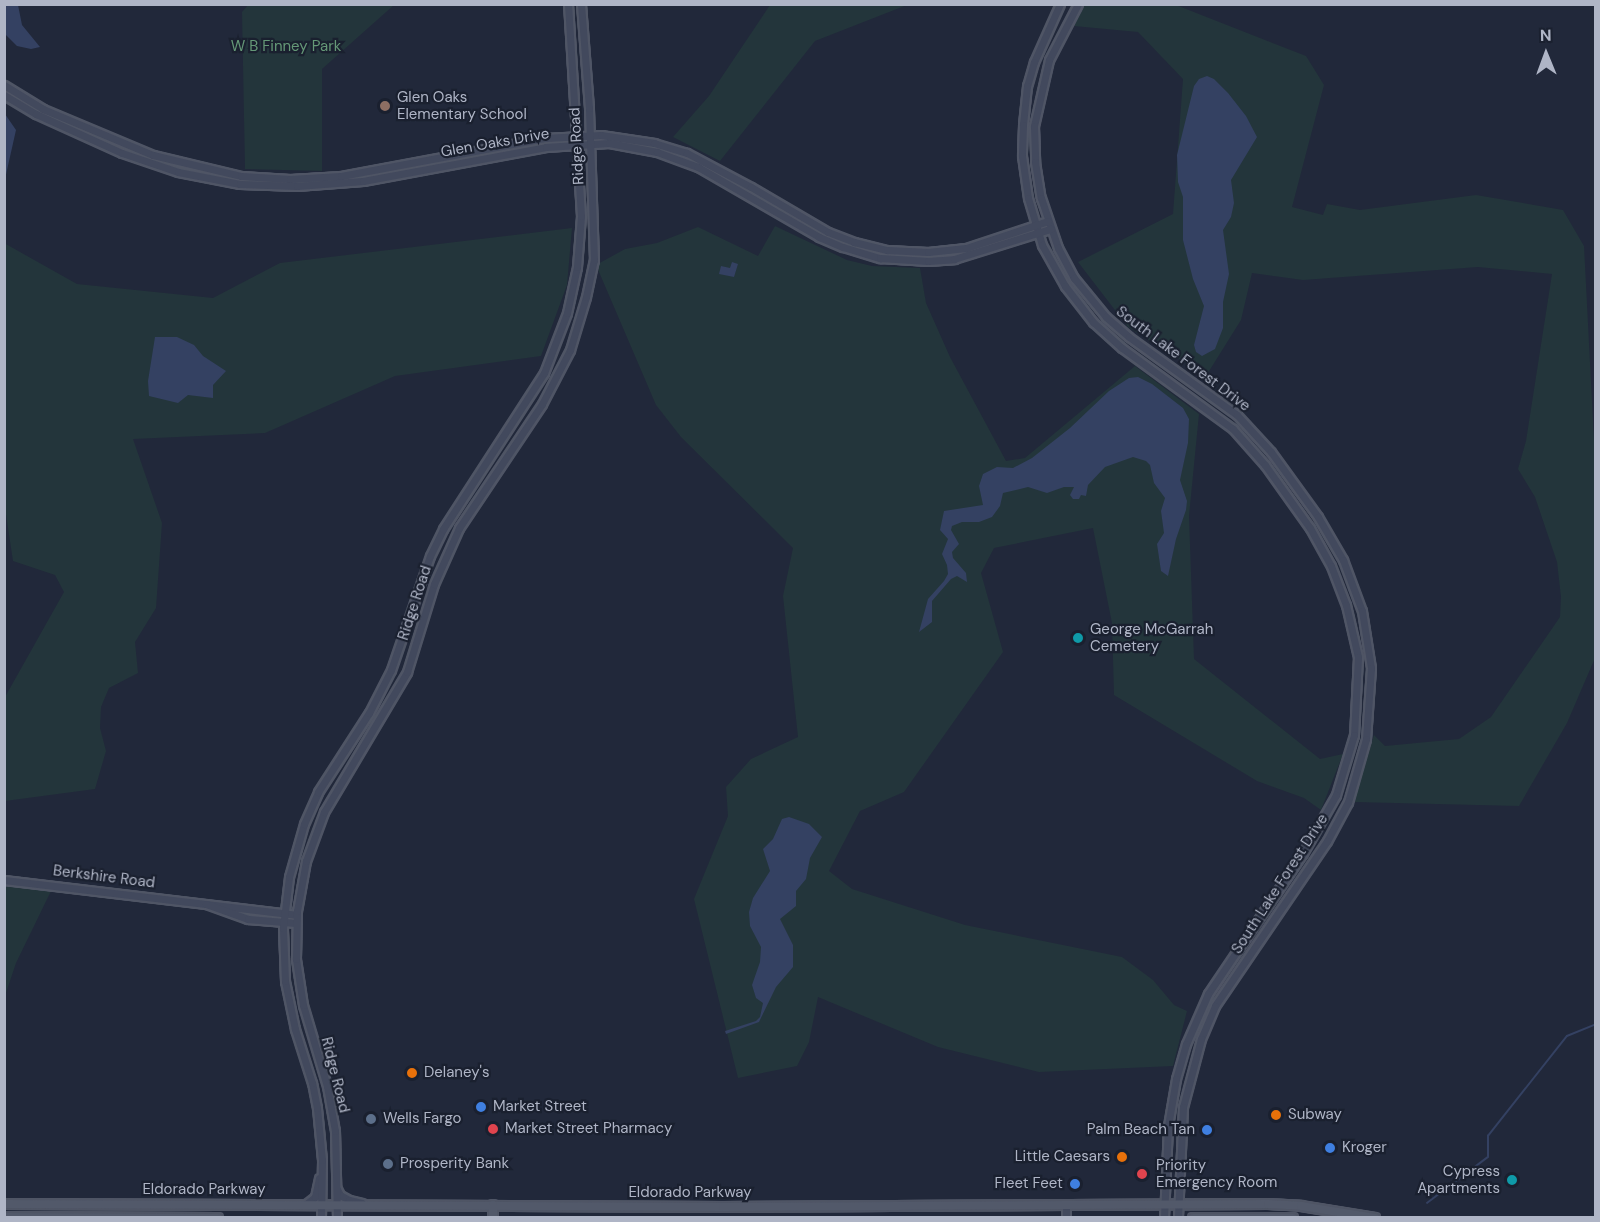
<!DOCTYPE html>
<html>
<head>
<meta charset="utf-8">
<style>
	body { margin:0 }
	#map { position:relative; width:1600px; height:1222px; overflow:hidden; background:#21283a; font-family:"DM Sans",sans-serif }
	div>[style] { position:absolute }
	.green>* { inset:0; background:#23353b }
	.water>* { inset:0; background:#344162 }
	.stream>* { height:1.5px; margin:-0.75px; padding:0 0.75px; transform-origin:0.75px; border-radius:0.75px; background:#344162 }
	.roads { filter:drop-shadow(2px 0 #4f5565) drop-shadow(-2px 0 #4f5565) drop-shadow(0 2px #4f5565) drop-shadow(0 -2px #4f5565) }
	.secondary>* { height:7px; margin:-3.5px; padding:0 3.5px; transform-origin:3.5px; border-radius:3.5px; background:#42495d }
	.primary>* { height:8px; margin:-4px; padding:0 4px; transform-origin:4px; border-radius:4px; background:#52596a }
	.dots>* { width:16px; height:16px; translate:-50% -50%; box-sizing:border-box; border:3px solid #1a202f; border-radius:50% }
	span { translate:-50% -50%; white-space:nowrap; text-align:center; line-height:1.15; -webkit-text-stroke:4.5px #1a202f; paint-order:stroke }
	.park-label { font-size:15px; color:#659877 }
	.poi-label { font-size:15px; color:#afb5c6 }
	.left { translate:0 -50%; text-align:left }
	.right { translate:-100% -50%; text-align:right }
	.street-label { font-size:15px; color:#afb5c6 }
	.frame { position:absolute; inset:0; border:6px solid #afb5c6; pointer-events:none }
	.north { position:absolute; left:1516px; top:24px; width:60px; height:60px; -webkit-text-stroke:4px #1a202f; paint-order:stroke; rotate:359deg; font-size:16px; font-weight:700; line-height:24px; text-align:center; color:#afb5c6 }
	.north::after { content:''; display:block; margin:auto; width:21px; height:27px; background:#afb5c6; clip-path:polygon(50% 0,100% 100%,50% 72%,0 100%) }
</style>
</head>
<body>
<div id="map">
	<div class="green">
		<div style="clip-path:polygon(248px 5px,394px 5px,322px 69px,322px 171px,245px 169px,242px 12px)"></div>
		<div style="clip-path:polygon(770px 5px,907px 5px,815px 41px,720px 161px,673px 137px,709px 96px)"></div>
		<div style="clip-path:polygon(1085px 5px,1176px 5px,1306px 56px,1324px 85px,1292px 207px,1323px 215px,1327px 204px,1360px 210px,1476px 195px,1563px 210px,1584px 246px,1596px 479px,1595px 658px,1567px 723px,1519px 806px,1354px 802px,1374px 735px,1385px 746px,1459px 739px,1491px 717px,1560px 617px,1561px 597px,1557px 562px,1535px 497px,1518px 469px,1526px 441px,1552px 274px,1478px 267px,1303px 280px,1252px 273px,1241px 320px,1206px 376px,1128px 327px,1078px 262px,1173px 214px,1183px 79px,1138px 32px,1074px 26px)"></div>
		<div style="clip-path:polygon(775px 226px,847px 260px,872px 266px,920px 268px,926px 303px,950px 357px,1006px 461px,1025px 458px,1135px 366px,1199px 414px,1189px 516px,1194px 659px,1320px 759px,1343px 754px,1321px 810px,1304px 798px,1257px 781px,1114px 695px,1112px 623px,1093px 528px,994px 548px,981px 573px,1003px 652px,904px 792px,860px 811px,829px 871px,852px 889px,965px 925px,1122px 957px,1153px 980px,1174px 1005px,1187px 1011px,1173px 1066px,1039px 1072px,938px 1047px,818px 997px,809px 1042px,797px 1066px,738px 1078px,694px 899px,728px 816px,726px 787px,751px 759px,798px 737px,783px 596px,793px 548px,681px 437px,656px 405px,596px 265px,625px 249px,657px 243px,698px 227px,758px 256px)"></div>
		<div style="clip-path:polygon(572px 228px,567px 285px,541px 356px,395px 376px,265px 433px,133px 439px,162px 523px,156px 608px,135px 642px,138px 673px,109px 688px,101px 707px,100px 728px,106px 751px,95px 789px,5px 801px,5px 697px,64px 592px,55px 575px,13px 561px,4px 501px,4px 243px,77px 284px,213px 298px,280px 263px)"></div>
		<div style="clip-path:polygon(5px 884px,52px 889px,16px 963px,5px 996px)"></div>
	</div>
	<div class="water">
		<div style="clip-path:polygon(4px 5px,18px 5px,22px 25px,40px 47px,31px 49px,17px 46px,5px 34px)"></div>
		<div style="clip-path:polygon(1207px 76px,1214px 79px,1228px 93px,1246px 116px,1257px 137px,1231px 180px,1234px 203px,1231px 217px,1223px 230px,1229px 274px,1223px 302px,1223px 328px,1215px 349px,1202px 356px,1196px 352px,1194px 345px,1204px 306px,1193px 279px,1183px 240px,1183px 197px,1178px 182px,1177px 155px,1194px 86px,1199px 79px)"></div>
		<div style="clip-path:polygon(5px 114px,16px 130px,5px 179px)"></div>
		<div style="clip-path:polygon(732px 262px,738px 264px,734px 277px,719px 274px,721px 266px,730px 268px)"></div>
		<div style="clip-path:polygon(155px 337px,177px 337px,194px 345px,203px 356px,226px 371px,213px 385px,213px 398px,188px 395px,178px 403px,149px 396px,148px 381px)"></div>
		<div style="clip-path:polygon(1138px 377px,1152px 384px,1183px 408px,1189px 419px,1188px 443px,1180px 480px,1187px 501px,1186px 510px,1176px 539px,1168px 576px,1161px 571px,1157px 544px,1164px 533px,1161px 511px,1165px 498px,1154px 483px,1150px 465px,1146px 461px,1133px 457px,1105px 467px,1088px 485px,1086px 496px,1081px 495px,1079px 499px,1073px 499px,1070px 495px,1074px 487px,1064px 487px,1047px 493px,1028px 487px,1003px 493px,1000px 506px,992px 517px,979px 522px,962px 522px,952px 526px,951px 530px,959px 544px,952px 552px,953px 558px,966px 573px,967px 582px,957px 576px,951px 579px,932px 601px,932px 622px,919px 632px,928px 599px,944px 581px,948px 574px,947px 565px,942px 554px,948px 539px,940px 530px,944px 511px,983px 505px,979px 486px,983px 474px,997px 467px,1013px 468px,1032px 458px,1070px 428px,1109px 391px,1129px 378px)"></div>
		<div style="clip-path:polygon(789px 817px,809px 824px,822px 837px,810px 858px,806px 879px,796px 891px,796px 906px,780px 919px,793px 945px,793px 967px,776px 987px,759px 1022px,726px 1034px,725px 1031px,756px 1021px,760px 1017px,763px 1003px,756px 998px,752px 985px,760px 962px,761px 947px,750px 926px,749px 912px,753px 898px,770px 871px,763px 849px,773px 839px,782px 819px)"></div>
	</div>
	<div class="stream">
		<div style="left:1427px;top:1203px;width:76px;rotate:-37deg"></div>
		<div style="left:1488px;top:1157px;width:21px;rotate:-90deg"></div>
		<div style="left:1488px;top:1136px;width:127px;rotate:-51.7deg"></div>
		<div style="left:1567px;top:1036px;width:31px;rotate:-22deg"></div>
	</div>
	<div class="roads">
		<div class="secondary">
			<div style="left:1060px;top:4px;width:64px;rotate:114.1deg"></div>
			<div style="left:1034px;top:62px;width:25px;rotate:106deg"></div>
			<div style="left:1027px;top:86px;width:39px;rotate:96deg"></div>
			<div style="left:1023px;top:125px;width:31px;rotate:92deg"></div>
			<div style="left:1022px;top:156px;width:42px;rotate:81.9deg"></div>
			<div style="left:1028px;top:198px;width:49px;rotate:73.4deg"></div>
			<div style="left:1042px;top:245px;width:47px;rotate:60.7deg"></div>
			<div style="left:1065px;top:286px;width:46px;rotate:52.1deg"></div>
			<div style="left:1093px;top:322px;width:39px;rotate:42deg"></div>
			<div style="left:1122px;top:348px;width:137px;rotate:36.1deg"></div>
			<div style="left:1233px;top:429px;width:48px;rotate:48.4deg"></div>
			<div style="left:1265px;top:465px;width:77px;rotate:54.5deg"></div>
			<div style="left:1310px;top:528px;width:43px;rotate:61.1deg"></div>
			<div style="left:1331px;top:566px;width:42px;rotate:69deg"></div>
			<div style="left:1346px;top:605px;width:53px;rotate:77deg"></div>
			<div style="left:1358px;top:657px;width:78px;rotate:92.9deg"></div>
			<div style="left:1354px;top:735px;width:63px;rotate:106.7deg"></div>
			<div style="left:1336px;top:795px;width:67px;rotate:119.6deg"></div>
			<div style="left:1303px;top:853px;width:170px;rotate:124deg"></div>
			<div style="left:1208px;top:994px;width:55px;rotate:113.7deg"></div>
			<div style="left:1186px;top:1044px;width:36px;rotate:106deg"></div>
			<div style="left:1176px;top:1079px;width:48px;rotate:99.7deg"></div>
			<div style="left:1168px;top:1126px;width:92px;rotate:92.5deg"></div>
			<div style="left:1078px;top:4px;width:63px;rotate:117.4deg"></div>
			<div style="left:1049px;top:60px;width:68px;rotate:102.8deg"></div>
			<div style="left:1034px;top:126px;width:36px;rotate:88deg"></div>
			<div style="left:1035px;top:162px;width:36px;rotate:81deg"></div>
			<div style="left:1041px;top:198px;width:53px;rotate:71.2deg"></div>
			<div style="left:1058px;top:248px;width:34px;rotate:62deg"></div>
			<div style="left:1074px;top:278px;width:50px;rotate:50.6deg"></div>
			<div style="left:1106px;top:317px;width:30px;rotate:41deg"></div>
			<div style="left:1129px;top:337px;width:133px;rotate:35.8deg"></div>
			<div style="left:1237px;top:415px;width:50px;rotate:47.4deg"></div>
			<div style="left:1271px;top:452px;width:80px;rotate:54.1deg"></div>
			<div style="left:1318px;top:517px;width:50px;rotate:59.8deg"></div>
			<div style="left:1343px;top:560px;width:54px;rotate:69.6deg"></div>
			<div style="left:1362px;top:611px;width:58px;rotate:81deg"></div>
			<div style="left:1371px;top:668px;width:71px;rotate:94deg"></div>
			<div style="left:1366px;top:739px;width:66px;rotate:105.9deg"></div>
			<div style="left:1348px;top:802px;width:44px;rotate:118.3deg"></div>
			<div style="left:1327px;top:841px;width:199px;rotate:124.2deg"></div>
			<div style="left:1215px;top:1006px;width:36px;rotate:113deg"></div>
			<div style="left:1201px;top:1039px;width:70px;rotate:104.8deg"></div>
			<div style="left:1183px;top:1107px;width:111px;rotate:92.6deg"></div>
			<div style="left:4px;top:85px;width:46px;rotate:31.6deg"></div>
			<div style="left:43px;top:109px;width:119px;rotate:22.7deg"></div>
			<div style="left:153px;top:155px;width:90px;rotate:13.4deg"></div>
			<div style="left:241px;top:176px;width:49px;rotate:3.5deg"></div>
			<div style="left:290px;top:179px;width:51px;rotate:-3.4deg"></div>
			<div style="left:341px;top:176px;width:208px;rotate:-10.6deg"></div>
			<div style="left:545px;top:138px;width:56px;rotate:-3.1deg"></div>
			<div style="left:601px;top:135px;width:54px;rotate:8.6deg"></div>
			<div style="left:654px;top:143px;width:34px;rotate:17deg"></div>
			<div style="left:687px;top:153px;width:72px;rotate:28deg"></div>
			<div style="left:751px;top:187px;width:89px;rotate:30.3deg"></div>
			<div style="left:828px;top:232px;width:28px;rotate:21deg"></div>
			<div style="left:854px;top:242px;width:34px;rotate:14deg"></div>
			<div style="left:887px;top:250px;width:41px;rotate:2.8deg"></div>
			<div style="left:928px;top:252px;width:38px;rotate:-6deg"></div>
			<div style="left:966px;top:248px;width:86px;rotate:-18.2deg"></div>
			<div style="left:4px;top:95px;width:37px;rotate:31deg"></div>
			<div style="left:36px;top:114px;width:94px;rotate:24.4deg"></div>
			<div style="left:122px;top:153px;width:59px;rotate:18.7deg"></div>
			<div style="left:178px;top:172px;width:63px;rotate:11deg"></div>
			<div style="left:240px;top:184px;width:57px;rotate:2deg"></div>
			<div style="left:297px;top:186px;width:66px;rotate:-4.3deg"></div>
			<div style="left:363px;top:181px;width:186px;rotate:-10.5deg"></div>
			<div style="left:546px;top:147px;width:63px;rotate:-3.6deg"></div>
			<div style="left:609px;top:143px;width:49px;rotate:10.6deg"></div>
			<div style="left:657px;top:152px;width:44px;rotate:20.1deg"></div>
			<div style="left:698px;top:167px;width:140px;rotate:30deg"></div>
			<div style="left:819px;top:237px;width:26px;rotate:23deg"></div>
			<div style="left:843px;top:247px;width:39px;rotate:17deg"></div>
			<div style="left:880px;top:258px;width:48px;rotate:3.6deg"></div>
			<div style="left:928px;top:261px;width:26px;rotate:-4deg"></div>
			<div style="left:954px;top:259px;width:101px;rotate:-17.4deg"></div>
			<div style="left:4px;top:880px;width:294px;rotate:6.8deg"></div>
			<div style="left:206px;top:904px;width:45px;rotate:19.7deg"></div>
			<div style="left:248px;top:919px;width:48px;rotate:4.8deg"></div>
			<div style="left:337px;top:1189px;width:7px;rotate:63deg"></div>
			<div style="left:340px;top:1195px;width:10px;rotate:29deg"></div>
			<div style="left:349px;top:1200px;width:13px;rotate:13deg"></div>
			<div style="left:306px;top:1204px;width:11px;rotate:-38deg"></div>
			<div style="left:315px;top:1197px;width:19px;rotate:-78deg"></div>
			<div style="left:321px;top:1218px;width:58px;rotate:-89deg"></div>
			<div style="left:322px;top:1160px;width:52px;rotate:-95.5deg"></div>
			<div style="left:317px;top:1108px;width:25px;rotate:-101deg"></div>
			<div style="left:312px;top:1083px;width:57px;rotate:-107.5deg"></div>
			<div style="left:295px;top:1029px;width:49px;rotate:-101.8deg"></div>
			<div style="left:285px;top:981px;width:53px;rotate:-92.2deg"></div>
			<div style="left:283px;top:928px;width:51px;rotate:-83.3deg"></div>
			<div style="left:289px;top:877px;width:55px;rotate:-74.2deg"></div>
			<div style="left:304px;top:824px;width:35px;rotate:-66deg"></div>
			<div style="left:318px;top:792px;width:94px;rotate:-57.2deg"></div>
			<div style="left:369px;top:713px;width:48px;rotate:-62.9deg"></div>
			<div style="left:391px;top:670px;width:120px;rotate:-71.1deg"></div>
			<div style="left:430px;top:556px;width:30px;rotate:-64deg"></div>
			<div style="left:443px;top:529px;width:186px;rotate:-57.1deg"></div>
			<div style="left:544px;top:373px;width:64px;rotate:-69deg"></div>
			<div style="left:567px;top:313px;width:47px;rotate:-77.7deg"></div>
			<div style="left:577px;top:267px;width:51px;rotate:-85.5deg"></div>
			<div style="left:581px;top:216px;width:212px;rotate:-93.5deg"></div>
			<div style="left:337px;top:1218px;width:87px;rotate:-91.3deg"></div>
			<div style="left:335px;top:1131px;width:46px;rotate:-100.1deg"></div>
			<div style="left:327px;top:1086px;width:84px;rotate:-106.5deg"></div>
			<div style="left:303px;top:1005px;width:47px;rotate:-98.7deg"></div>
			<div style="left:296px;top:959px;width:48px;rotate:-88.8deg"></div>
			<div style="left:297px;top:911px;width:51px;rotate:-79.8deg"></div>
			<div style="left:306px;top:861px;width:52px;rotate:-69.8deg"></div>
			<div style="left:324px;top:812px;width:163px;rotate:-59.3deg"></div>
			<div style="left:407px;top:672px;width:92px;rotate:-72.9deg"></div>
			<div style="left:434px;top:584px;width:61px;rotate:-65.9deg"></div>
			<div style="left:459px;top:528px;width:149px;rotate:-56.2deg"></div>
			<div style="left:542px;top:404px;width:61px;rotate:-62.6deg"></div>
			<div style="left:570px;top:350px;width:55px;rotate:-73.2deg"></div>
			<div style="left:586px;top:297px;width:38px;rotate:-78deg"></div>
			<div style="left:594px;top:260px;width:152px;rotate:-91.9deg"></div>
			<div style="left:589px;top:108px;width:104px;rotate:-94.4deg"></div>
			<div style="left:1066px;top:1218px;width:13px;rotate:-90deg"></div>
		</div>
		<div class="primary">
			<div style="left:4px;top:1204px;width:719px;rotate:0.24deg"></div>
			<div style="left:723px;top:1207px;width:545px;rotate:-0.32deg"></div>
			<div style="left:1268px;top:1204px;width:33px;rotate:3deg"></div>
			<div style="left:1301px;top:1206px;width:75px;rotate:9.2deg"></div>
			<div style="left:4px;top:1217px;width:214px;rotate:0.3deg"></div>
			<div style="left:493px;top:1218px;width:13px;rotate:-90deg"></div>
			<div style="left:1193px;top:1218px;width:100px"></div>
		</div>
	</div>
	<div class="dots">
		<div style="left:385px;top:106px;background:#8d6e63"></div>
		<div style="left:1078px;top:638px;background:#0f9aa8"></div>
		<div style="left:412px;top:1073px;background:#e8710a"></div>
		<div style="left:481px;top:1107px;background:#3f7fe0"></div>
		<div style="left:1276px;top:1115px;background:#e8710a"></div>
		<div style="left:371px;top:1119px;background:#5c6f8a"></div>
		<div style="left:493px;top:1129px;background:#e0444e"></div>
		<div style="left:1207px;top:1130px;background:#3f7fe0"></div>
		<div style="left:1330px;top:1148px;background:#3f7fe0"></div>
		<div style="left:1122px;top:1157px;background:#e8710a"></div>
		<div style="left:388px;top:1164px;background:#5c6f8a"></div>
		<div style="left:1142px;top:1174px;background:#e0444e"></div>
		<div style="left:1512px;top:1180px;background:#0f9aa8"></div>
		<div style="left:1075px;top:1184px;background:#3f7fe0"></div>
	</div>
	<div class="park-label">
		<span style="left:286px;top:47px">W B Finney Park</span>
	</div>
	<div class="poi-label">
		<span class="left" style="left:397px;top:106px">Glen Oaks<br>Elementary School</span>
		<span class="left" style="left:1090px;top:638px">George McGarrah<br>Cemetery</span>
		<span class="left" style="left:424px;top:1073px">Delaney's</span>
		<span class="left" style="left:493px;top:1107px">Market Street</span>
		<span class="left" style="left:1288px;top:1115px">Subway</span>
		<span class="left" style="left:383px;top:1119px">Wells Fargo</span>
		<span class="left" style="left:505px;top:1129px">Market Street Pharmacy</span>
		<span class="right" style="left:1195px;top:1130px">Palm Beach Tan</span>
		<span class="left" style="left:1342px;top:1148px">Kroger</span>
		<span class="right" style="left:1110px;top:1157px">Little Caesars</span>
		<span class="left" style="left:400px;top:1164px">Prosperity Bank</span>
		<span class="left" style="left:1156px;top:1174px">Priority<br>Emergency Room</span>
		<span class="right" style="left:1500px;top:1180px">Cypress<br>Apartments</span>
		<span class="right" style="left:1063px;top:1184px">Fleet Feet</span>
	</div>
	<div class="street-label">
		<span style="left:495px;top:143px;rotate:-10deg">Glen Oaks Drive</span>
		<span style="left:577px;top:146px;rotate:-93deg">Ridge Road</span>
		<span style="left:1183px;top:359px;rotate:37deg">South Lake Forest Drive</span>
		<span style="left:415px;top:603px;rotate:-72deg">Ridge Road</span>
		<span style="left:104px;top:877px;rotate:7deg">Berkshire Road</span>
		<span style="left:1280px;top:884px;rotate:-57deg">South Lake Forest Drive</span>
		<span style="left:335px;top:1075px;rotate:76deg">Ridge Road</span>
		<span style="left:204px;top:1190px">Eldorado Parkway</span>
		<span style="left:690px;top:1193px">Eldorado Parkway</span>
	</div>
	<div class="frame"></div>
	<div class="north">N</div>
</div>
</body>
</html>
